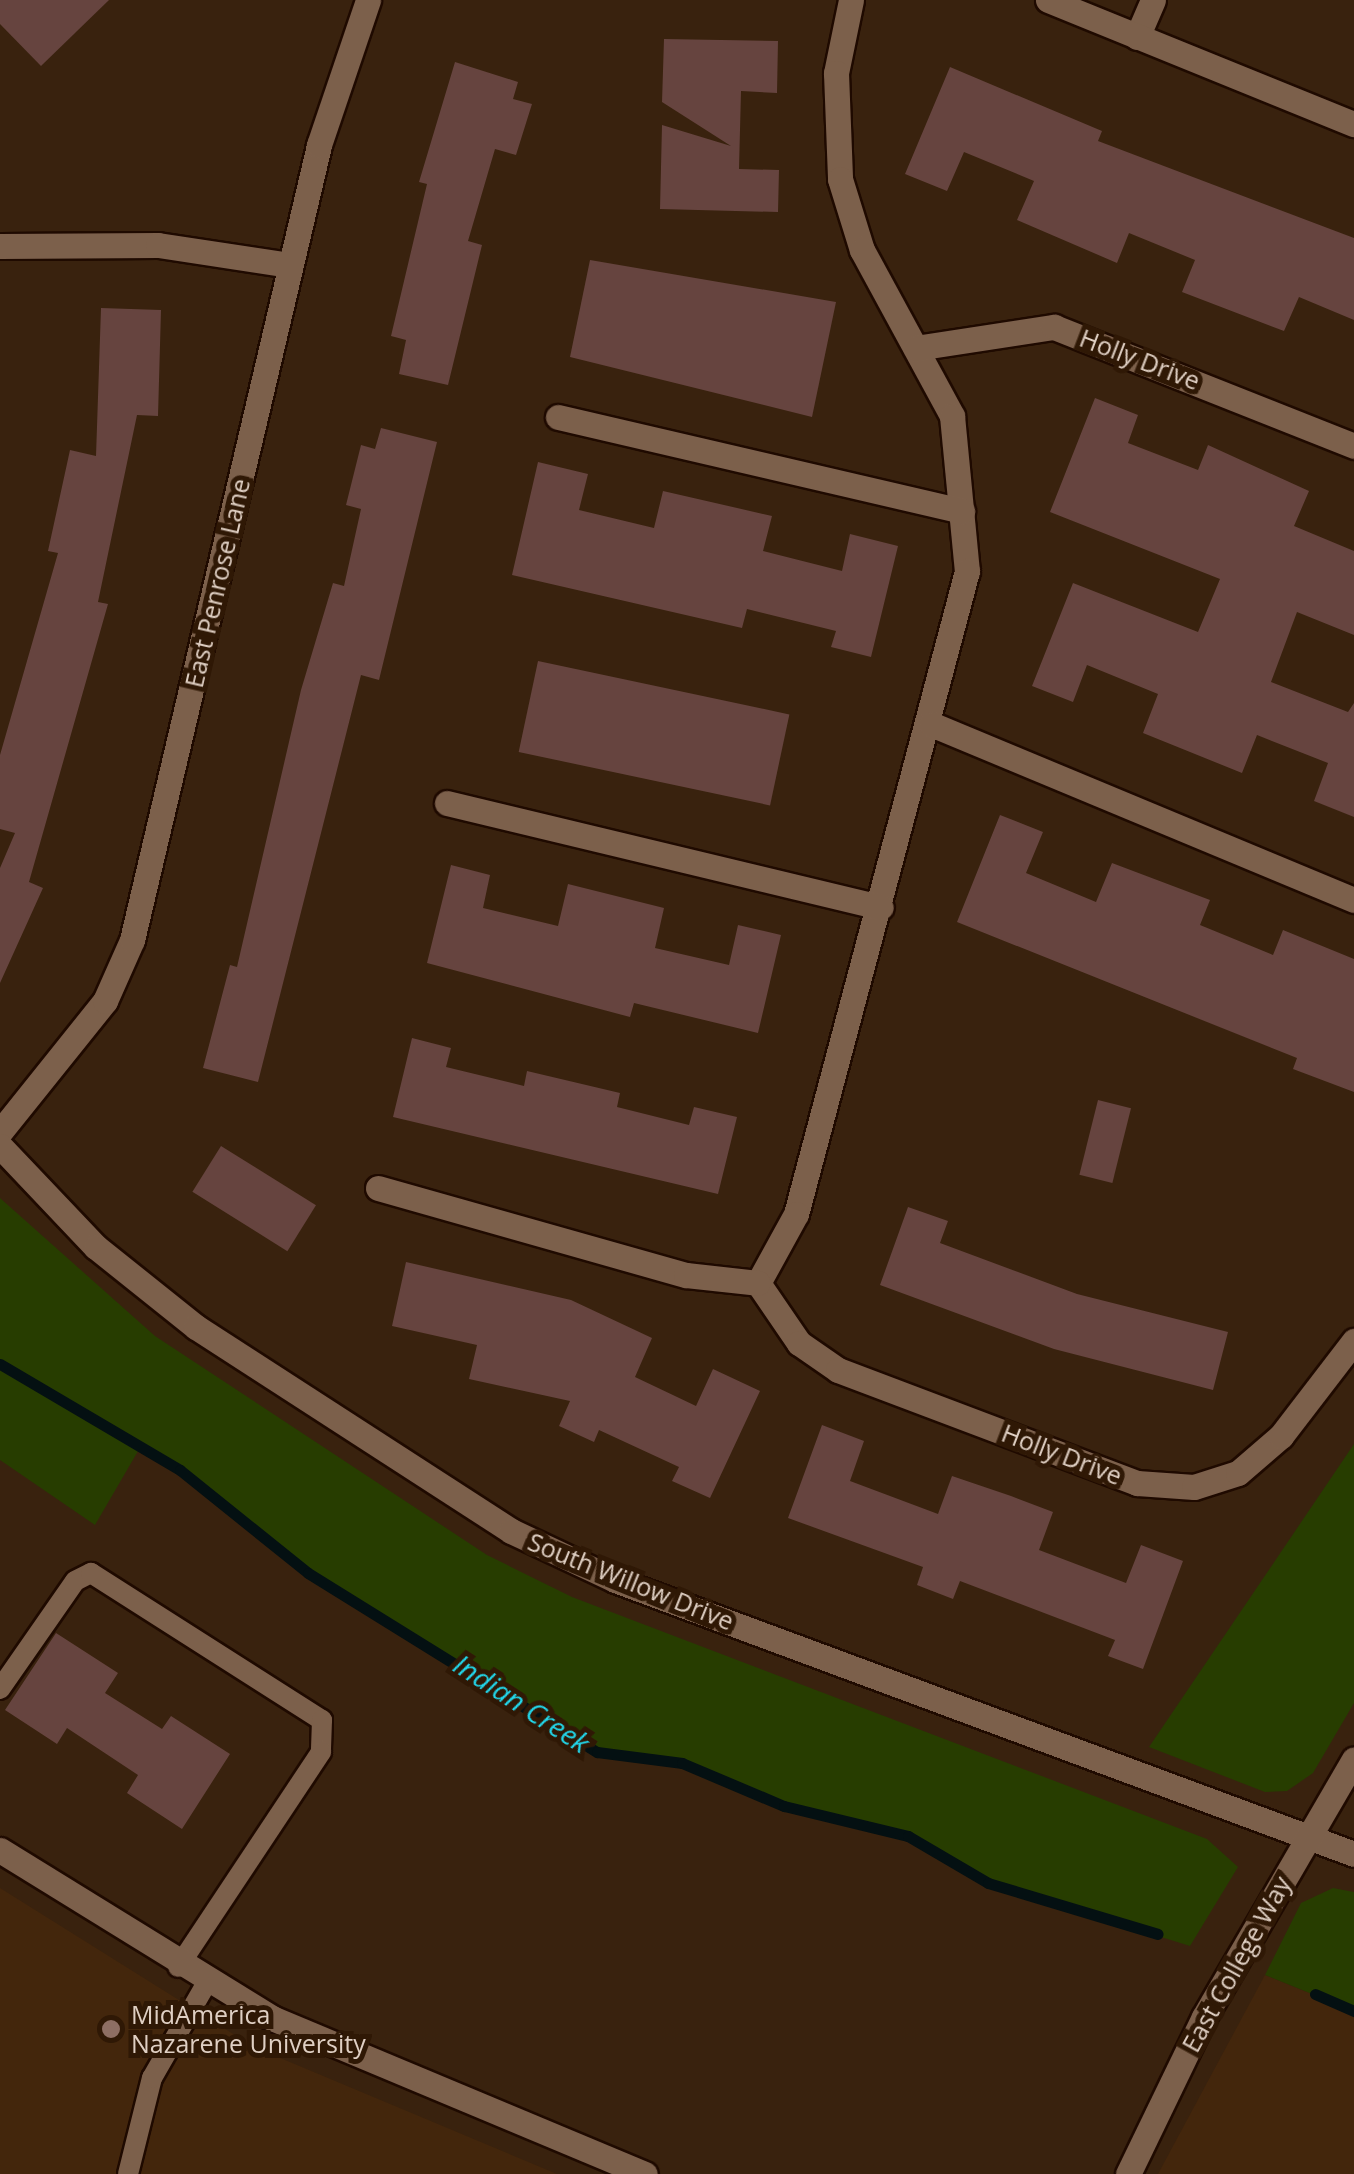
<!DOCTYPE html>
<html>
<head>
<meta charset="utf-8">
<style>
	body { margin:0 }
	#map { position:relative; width:1354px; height:2174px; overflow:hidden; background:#39220e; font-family:"Open Sans",sans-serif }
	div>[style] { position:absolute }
	.built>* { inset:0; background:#43260c }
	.green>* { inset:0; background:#273d00 }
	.stream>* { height:11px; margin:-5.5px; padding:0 5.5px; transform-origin:5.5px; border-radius:5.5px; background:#041012 }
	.building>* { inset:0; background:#66443f; transform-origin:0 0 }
	.roads { filter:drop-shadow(2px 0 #1f0a00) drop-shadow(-2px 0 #1f0a00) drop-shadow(0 2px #1f0a00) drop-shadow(0 -2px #1f0a00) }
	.service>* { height:20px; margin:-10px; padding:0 10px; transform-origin:10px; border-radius:10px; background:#7c604b }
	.minor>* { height:25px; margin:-12.5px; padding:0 12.5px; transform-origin:12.5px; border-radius:12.5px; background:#7c604b }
	.tertiary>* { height:25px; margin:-12.5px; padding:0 12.5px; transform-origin:12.5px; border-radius:12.5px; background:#7c604b }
	.dots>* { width:28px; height:28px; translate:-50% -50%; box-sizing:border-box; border:5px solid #2f1805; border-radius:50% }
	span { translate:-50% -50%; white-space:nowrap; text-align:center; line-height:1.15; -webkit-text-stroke:10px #2f1805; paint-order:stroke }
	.street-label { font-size:25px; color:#dfcfc3 }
	.poi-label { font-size:25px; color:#dfcfc3 }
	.left { translate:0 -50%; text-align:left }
	.water-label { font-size:28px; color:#22d7eb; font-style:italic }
</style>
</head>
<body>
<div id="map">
	<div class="built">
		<div style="clip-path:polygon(0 1888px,254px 2047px,557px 2174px,0 2174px)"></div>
		<div style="clip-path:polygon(1265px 1975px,1354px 2011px,1354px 2174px,1158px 2174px)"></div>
	</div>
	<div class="green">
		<div style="clip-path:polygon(0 1198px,155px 1336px,487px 1555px,572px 1597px,1207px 1839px,1238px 1867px,1190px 1946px,988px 1883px,908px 1836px,784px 1806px,682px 1763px,597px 1752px,308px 1573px,141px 1446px,95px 1525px,0 1460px)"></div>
		<div style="clip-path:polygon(1354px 1444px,1354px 1703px,1313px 1773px,1287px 1791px,1265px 1792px,1149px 1747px)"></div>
		<div style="clip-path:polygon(1333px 1888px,1354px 1892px,1354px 2011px,1265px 1975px,1301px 1903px)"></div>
	</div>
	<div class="stream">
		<div style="left:0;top:1364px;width:209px;rotate:30.5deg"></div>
		<div style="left:180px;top:1470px;width:164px;rotate:38.8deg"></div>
		<div style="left:308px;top:1573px;width:340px;rotate:31.8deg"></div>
		<div style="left:597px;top:1752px;width:86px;rotate:7.4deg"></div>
		<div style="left:682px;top:1763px;width:111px;rotate:22.9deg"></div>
		<div style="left:784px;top:1806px;width:128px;rotate:13.6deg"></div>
		<div style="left:908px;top:1836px;width:93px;rotate:30.4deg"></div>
		<div style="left:988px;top:1883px;width:177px;rotate:16.7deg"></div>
		<div style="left:1315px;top:1994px;width:43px;rotate:23.6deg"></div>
	</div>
	<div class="building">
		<div style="clip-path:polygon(0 0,109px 0,41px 66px,0 24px)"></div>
		<div style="clip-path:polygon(664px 39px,778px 41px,777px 93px,741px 91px,739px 169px,779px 170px,778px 212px,660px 209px,662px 125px,731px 146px,662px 102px)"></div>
		<div style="clip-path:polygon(455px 62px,518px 82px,513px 99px,532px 104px,516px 155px,495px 149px,468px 241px,482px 245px,448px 385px,399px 374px,406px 340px,391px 336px,427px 184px,419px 182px)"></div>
		<div style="clip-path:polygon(950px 67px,1102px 131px,1098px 141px,1354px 238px,1354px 320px,1299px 297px,1284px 331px,1182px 292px,1195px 260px,1129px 233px,1117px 263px,1017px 220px,1034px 181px,964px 152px,947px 191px,905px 174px)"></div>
		<div style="clip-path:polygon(590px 260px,836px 302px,812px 417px,570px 357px)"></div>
		<div style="clip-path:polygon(101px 308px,161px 310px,158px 416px,137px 415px,98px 602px,108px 604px,29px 882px,43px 888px,0 983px,0 868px,15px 833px,0 829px,0 755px,58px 553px,48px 551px,70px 450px,96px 456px)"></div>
		<div style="clip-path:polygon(1095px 398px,1138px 415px,1128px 443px,1198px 470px,1208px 445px,1309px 491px,1294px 526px,1354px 551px,1354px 635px,1297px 612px,1271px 682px,1348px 712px,1354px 703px,1354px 817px,1314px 801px,1328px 763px,1257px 735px,1242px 773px,1143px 733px,1158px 694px,1087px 665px,1073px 702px,1032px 686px,1073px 583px,1198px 632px,1220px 579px,1050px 512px)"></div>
		<div style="clip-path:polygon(381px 428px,437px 442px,379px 680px,361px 675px,258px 1082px,203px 1068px,230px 965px,237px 967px,301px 690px,333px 583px,344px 586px,361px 509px,346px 505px,361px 445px,375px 449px)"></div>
		<div style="clip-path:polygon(538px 462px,588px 474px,579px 510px,654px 528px,663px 491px,772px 516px,763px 551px,842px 571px,850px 534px,898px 546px,871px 657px,831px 647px,836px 631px,747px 609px,742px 628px,512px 575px)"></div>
		<div style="left:538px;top:661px;width:257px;height:93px;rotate:12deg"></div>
		<div style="clip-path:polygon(1000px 815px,1043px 832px,1026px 873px,1096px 902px,1112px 863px,1210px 900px,1200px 925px,1273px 955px,1283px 930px,1354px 959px,1354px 1092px,1293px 1069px,1297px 1058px,957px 922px)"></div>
		<div style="clip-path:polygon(451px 865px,490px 875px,483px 908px,558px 926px,568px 884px,664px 908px,655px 948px,729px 965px,738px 925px,781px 935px,758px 1033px,634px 1003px,630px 1017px,427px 963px)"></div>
		<div style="clip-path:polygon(412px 1038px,451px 1048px,446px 1067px,524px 1086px,527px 1071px,620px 1093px,617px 1107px,689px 1125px,694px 1107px,737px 1117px,718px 1194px,393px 1117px)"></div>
		<div style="left:1098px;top:1100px;width:34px;height:77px;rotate:14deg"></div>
		<div style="left:221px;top:1146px;width:112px;height:54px;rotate:32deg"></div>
		<div style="clip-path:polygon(908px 1207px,948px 1221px,940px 1243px,1077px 1294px,1228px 1332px,1213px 1390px,1054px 1349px,880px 1285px)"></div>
		<div style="clip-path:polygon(406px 1262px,571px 1300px,652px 1338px,635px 1377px,696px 1406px,713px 1369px,760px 1391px,710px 1498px,672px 1481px,679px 1467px,599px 1430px,594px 1442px,559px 1426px,570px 1401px,469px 1379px,477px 1345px,392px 1326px)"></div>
		<div style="clip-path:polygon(822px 1425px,864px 1441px,850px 1481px,938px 1514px,952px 1476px,1011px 1496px,1053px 1512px,1039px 1550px,1126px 1583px,1141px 1545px,1183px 1561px,1143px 1669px,1108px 1656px,1115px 1640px,960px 1581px,953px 1599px,917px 1585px,923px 1567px,788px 1518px)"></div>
		<div style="clip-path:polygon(56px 1633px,118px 1673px,105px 1693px,162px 1729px,171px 1716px,230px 1754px,182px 1829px,127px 1793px,138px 1775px,67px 1728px,57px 1744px,5px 1710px)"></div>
	</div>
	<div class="roads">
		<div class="service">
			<div style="left:0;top:1689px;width:131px;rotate:-55.2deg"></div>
			<div style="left:75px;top:1581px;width:18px;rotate:-27deg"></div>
			<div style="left:91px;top:1573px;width:274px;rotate:32.5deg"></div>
			<div style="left:322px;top:1720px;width:32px;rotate:92deg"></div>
			<div style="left:321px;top:1752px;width:258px;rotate:123.6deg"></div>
			<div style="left:128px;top:2174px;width:99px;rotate:-76deg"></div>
			<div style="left:152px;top:2078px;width:108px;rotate:-60.1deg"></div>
		</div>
		<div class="minor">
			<div style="left:851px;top:0;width:75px;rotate:101.6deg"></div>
			<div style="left:836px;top:73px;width:106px;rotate:87.8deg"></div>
			<div style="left:840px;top:179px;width:74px;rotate:72.8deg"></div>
			<div style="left:862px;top:250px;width:189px;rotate:61.5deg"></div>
			<div style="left:952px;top:416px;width:156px;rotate:84.5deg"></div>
			<div style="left:967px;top:571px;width:665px;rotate:104.89deg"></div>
			<div style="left:796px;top:1214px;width:79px;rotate:118.8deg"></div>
			<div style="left:758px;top:1283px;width:73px;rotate:55.7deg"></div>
			<div style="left:799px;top:1343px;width:47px;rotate:34.7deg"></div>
			<div style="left:838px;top:1370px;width:320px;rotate:20.7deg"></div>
			<div style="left:1137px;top:1483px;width:57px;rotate:4deg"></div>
			<div style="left:1194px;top:1487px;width:46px;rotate:-17.7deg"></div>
			<div style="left:1238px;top:1473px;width:57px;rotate:-40.7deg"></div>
			<div style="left:1281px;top:1436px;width:120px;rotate:-52.5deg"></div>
			<div style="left:1137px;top:37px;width:40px;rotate:-66.6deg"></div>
			<div style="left:0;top:246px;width:158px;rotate:-0.4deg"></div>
			<div style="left:158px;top:245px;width:134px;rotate:8.6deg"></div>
			<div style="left:916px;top:348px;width:140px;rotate:-8.7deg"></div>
			<div style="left:1054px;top:327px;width:323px;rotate:21.6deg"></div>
			<div style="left:558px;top:417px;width:415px;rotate:13.1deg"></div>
			<div style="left:931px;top:724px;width:458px;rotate:22.6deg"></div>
			<div style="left:447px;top:803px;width:446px;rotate:13.5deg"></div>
			<div style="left:0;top:1132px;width:168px;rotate:-51.3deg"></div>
			<div style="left:105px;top:1001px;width:67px;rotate:-66.1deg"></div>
			<div style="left:132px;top:940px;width:817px;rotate:-76.76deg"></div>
			<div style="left:319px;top:145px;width:153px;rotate:-71.3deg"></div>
			<div style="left:0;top:1146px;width:139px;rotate:46.5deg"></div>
			<div style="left:96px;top:1247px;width:128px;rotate:38.7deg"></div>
			<div style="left:196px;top:1327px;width:375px;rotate:32.9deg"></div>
			<div style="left:511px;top:1531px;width:115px;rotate:25.2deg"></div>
			<div style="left:615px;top:1580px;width:788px;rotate:20.34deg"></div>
			<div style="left:378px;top:1188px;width:320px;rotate:15.8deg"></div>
			<div style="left:686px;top:1275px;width:72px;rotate:6.3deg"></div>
		</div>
		<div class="tertiary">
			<div style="left:1048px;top:0;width:330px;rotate:22.1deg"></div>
			<div style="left:0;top:1850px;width:320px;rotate:31.7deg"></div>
			<div style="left:272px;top:2018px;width:404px;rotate:22.7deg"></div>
			<div style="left:1128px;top:2174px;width:174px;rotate:-64.2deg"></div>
			<div style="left:1204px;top:2017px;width:298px;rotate:-59.8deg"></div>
		</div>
	</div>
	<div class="dots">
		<div style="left:111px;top:2029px;background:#8d6e63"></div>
	</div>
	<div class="street-label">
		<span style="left:1140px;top:359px;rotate:21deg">Holly Drive</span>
		<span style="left:217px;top:583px;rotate:-77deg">East Penrose Lane</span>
		<span style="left:1062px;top:1454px;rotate:21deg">Holly Drive</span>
		<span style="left:631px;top:1581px;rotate:22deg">South Willow Drive</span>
		<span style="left:1236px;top:1964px;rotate:-61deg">East College Way</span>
	</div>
	<div class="poi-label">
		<span class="left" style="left:131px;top:2029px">MidAmerica<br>Nazarene University</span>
	</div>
	<div class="water-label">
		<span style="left:522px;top:1703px;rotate:33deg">Indian Creek</span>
	</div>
</div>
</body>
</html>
